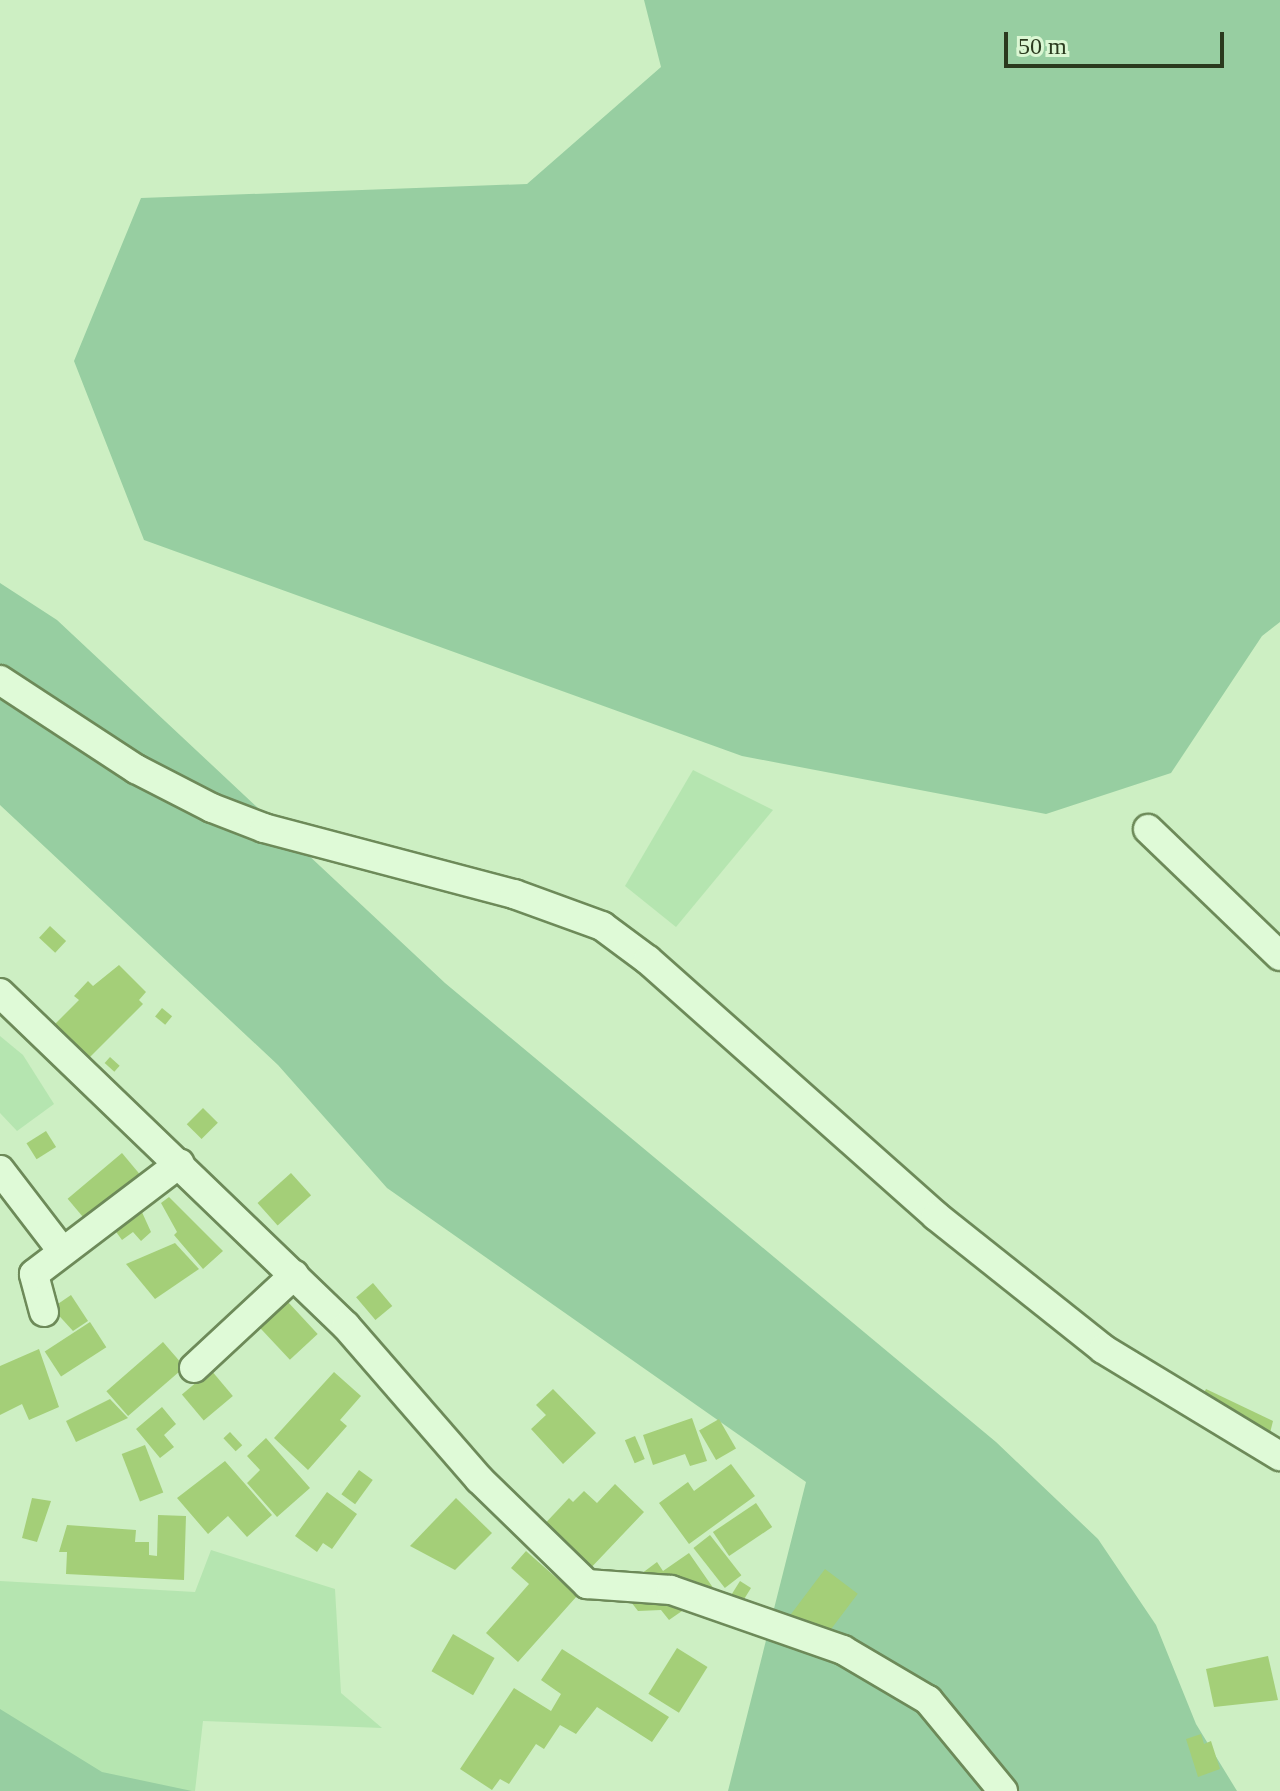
<!DOCTYPE html>
<html>
<head>
<meta charset="utf-8">
<style>
	body { margin:0 }
	#map { position:relative; width:1280px; height:1791px; overflow:hidden; background:#cdefc3; font-family:"Times New Roman",serif }
	div>[style] { position:absolute }
	.farmland>* { inset:0; background:#b5e5b0 }
	.green>* { inset:0; background:#97cea1 }
	.building>* { inset:0; background:#a4cf78; transform-origin:0 0 }
	.roads { filter:drop-shadow(2px 0 #6d8a59) drop-shadow(-2px 0 #6d8a59) drop-shadow(0 2px #6d8a59) drop-shadow(0 -2px #6d8a59) }
	.street>* { height:28px; margin:-14px; padding:0 14px; transform-origin:14px; border-radius:14px; background:#dffad7 }
	span { translate:-50% -50%; white-space:nowrap; text-align:center; line-height:1.15; -webkit-text-stroke:6px #dbf7d3; paint-order:stroke }
	.scale { position:absolute; left:1004px; top:32px; width:220px; height:36px; box-sizing:border-box; border:4px solid #2a3a1e; border-top:0; padding-left:10px; font-size:24px; line-height:28px; white-space:nowrap; color:#2a3a1e; -webkit-text-stroke:6px #dbf7d3; paint-order:stroke }
</style>
</head>
<body>
<div id="map">
	<div class="farmland">
		<div style="clip-path:polygon(693px 770px,773px 810px,676px 927px,625px 886px)"></div>
		<div style="clip-path:polygon(0 1036px,23px 1055px,54px 1104px,17px 1131px,0 1113px)"></div>
		<div style="clip-path:polygon(211px 1550px,335px 1589px,341px 1693px,382px 1728px,203px 1721px,195px 1791px,0 1791px,0 1581px,195px 1592px)"></div>
	</div>
	<div class="green">
		<div style="clip-path:polygon(644px 0,1280px 0,1280px 622px,1262px 636px,1171px 773px,1046px 814px,742px 756px,144px 540px,74px 361px,141px 198px,527px 184px,661px 67px)"></div>
		<div style="clip-path:polygon(0 583px,57px 620px,445px 983px,996px 1442px,1098px 1539px,1156px 1625px,1196px 1724px,1237px 1791px,728px 1791px,806px 1482px,387px 1188px,278px 1065px,0 805px)"></div>
		<div style="clip-path:polygon(0 1709px,102px 1772px,192px 1791px,0 1791px)"></div>
	</div>
	<div class="building">
		<div style="left:50px;top:926px;width:22px;height:16px;rotate:43deg"></div>
		<div style="clip-path:polygon(119px 965px,146px 992px,139px 1000px,143px 1004px,88px 1059px,54px 1025px,79px 1000px,74px 996px,88px 981px,93px 986px)"></div>
		<div style="left:162px;top:1008px;width:13px;height:11px;rotate:39deg"></div>
		<div style="left:110px;top:1057px;width:13px;height:8px;rotate:42deg"></div>
		<div style="left:203px;top:1108px;width:21px;height:23px;rotate:45deg"></div>
		<div style="left:46px;top:1131px;width:19px;height:23px;rotate:58deg"></div>
		<div style="left:122px;top:1153px;width:39px;height:71px;rotate:50deg"></div>
		<div style="left:291px;top:1173px;width:30px;height:45px;rotate:48deg"></div>
		<div style="clip-path:polygon(169px 1197px,223px 1251px,203px 1269px,174px 1235px,177px 1232px,161px 1203px)"></div>
		<div style="clip-path:polygon(141px 1210px,151px 1232px,141px 1241px,133px 1232px,122px 1240px,114px 1229px)"></div>
		<div style="clip-path:polygon(175px 1243px,199px 1269px,155px 1299px,126px 1264px)"></div>
		<div style="left:373px;top:1283px;width:30px;height:22px;rotate:50deg"></div>
		<div style="clip-path:polygon(71px 1295px,88px 1321px,73px 1331px,52px 1308px)"></div>
		<div style="left:287px;top:1301px;width:45px;height:38px;rotate:47deg"></div>
		<div style="left:90px;top:1322px;width:30px;height:54px;rotate:57deg"></div>
		<div style="left:163px;top:1342px;width:33px;height:75px;rotate:49deg"></div>
		<div style="clip-path:polygon(39px 1349px,59px 1407px,29px 1420px,22px 1404px,0 1415px,0 1366px)"></div>
		<div style="left:211px;top:1370px;width:34px;height:38px;rotate:50deg"></div>
		<div style="clip-path:polygon(334px 1372px,361px 1396px,340px 1420px,347px 1426px,308px 1470px,274px 1438px)"></div>
		<div style="clip-path:polygon(553px 1389px,596px 1433px,563px 1464px,531px 1429px,546px 1415px,536px 1405px)"></div>
		<div style="clip-path:polygon(1206px 1389px,1273px 1421px,1268px 1441px,1191px 1418px)"></div>
		<div style="clip-path:polygon(110px 1399px,128px 1418px,76px 1442px,66px 1421px)"></div>
		<div style="clip-path:polygon(162px 1407px,176px 1424px,164px 1435px,174px 1447px,160px 1458px,136px 1429px)"></div>
		<div style="clip-path:polygon(692px 1418px,707px 1461px,690px 1466px,685px 1454px,653px 1465px,643px 1435px)"></div>
		<div style="left:719px;top:1419px;width:34px;height:23px;rotate:60deg"></div>
		<div style="left:230px;top:1432px;width:18px;height:9px;rotate:47deg"></div>
		<div style="left:635px;top:1436px;width:25px;height:11px;rotate:67deg"></div>
		<div style="clip-path:polygon(266px 1438px,310px 1488px,277px 1517px,247px 1483px,260px 1470px,247px 1456px)"></div>
		<div style="left:145px;top:1445px;width:51px;height:25px;rotate:69deg"></div>
		<div style="clip-path:polygon(225px 1461px,272px 1515px,247px 1537px,228px 1516px,208px 1534px,177px 1498px)"></div>
		<div style="clip-path:polygon(731px 1464px,755px 1496px,689px 1544px,659px 1503px,688px 1482px,694px 1491px)"></div>
		<div style="left:359px;top:1470px;width:17px;height:30px;rotate:36deg"></div>
		<div style="clip-path:polygon(615px 1484px,644px 1512px,586px 1573px,539px 1530px,569px 1498px,573px 1502px,584px 1491px,597px 1503px)"></div>
		<div style="clip-path:polygon(327px 1492px,357px 1514px,332px 1549px,323px 1543px,317px 1552px,295px 1536px)"></div>
		<div style="clip-path:polygon(32px 1498px,51px 1501px,37px 1542px,22px 1538px)"></div>
		<div style="clip-path:polygon(456px 1498px,492px 1533px,455px 1570px,410px 1546px)"></div>
		<div style="left:756px;top:1503px;width:29px;height:52px;rotate:56deg"></div>
		<div style="clip-path:polygon(158px 1515px,186px 1516px,184px 1580px,66px 1574px,67px 1552px,59px 1552px,67px 1525px,136px 1530px,135px 1542px,149px 1542px,149px 1555px,157px 1556px)"></div>
		<div style="left:710px;top:1535px;width:51px;height:21px;rotate:52deg"></div>
		<div style="clip-path:polygon(526px 1551px,577px 1596px,518px 1662px,486px 1633px,529px 1584px,511px 1568px)"></div>
		<div style="clip-path:polygon(689px 1553px,725px 1605px,707px 1619px,695px 1602px,669px 1620px,661px 1610px,638px 1611px,621px 1589px,657px 1562px,663px 1571px)"></div>
		<div style="left:825px;top:1569px;width:41px;height:67px;rotate:37deg"></div>
		<div style="left:740px;top:1581px;width:13px;height:36px;rotate:32deg"></div>
		<div style="left:453px;top:1634px;width:48px;height:43px;rotate:30deg"></div>
		<div style="left:677px;top:1648px;width:36px;height:54px;rotate:32deg"></div>
		<div style="clip-path:polygon(562px 1649px,669px 1717px,652px 1742px,597px 1707px,576px 1734px,560px 1725px,544px 1749px,536px 1744px,509px 1784px,500px 1779px,492px 1790px,460px 1769px,514px 1688px,551px 1711px,561px 1694px,541px 1680px)"></div>
		<div style="clip-path:polygon(1268px 1656px,1278px 1700px,1214px 1707px,1206px 1669px)"></div>
		<div style="clip-path:polygon(1201px 1734px,1204px 1744px,1211px 1741px,1220px 1769px,1198px 1777px,1186px 1739px)"></div>
	</div>
	<div class="roads">
		<div class="street">
			<div style="left:0;top:680px;width:163px;rotate:33.2deg"></div>
			<div style="left:136px;top:769px;width:85px;rotate:27.2deg"></div>
			<div style="left:212px;top:808px;width:56px;rotate:21deg"></div>
			<div style="left:264px;top:828px;width:259px;rotate:14.8deg"></div>
			<div style="left:514px;top:894px;width:94px;rotate:20deg"></div>
			<div style="left:602px;top:926px;width:57px;rotate:36.5deg"></div>
			<div style="left:648px;top:960px;width:385px;rotate:41.6deg"></div>
			<div style="left:936px;top:1216px;width:213px;rotate:38.5deg"></div>
			<div style="left:1103px;top:1349px;width:207px;rotate:31.2deg"></div>
			<div style="left:1148px;top:829px;width:183px;rotate:43.9deg"></div>
			<div style="left:0;top:993px;width:480px;rotate:43.9deg"></div>
			<div style="left:346px;top:1326px;width:203px;rotate:49deg"></div>
			<div style="left:479px;top:1479px;width:151px;rotate:44.2deg"></div>
			<div style="left:587px;top:1584px;width:84px;rotate:4.1deg"></div>
			<div style="left:671px;top:1590px;width:182px;rotate:19.2deg"></div>
			<div style="left:843px;top:1650px;width:99px;rotate:30.5deg"></div>
			<div style="left:928px;top:1700px;width:118px;rotate:50.5deg"></div>
			<div style="left:0;top:1170px;width:103px;rotate:52.5deg"></div>
			<div style="left:44px;top:1312px;width:39px;rotate:-105deg"></div>
			<div style="left:34px;top:1274px;width:183px;rotate:-37.2deg"></div>
			<div style="left:194px;top:1368px;width:137px;rotate:-42.9deg"></div>
		</div>
	</div>
	<div class="scale">50 m</div>
</div>
</body>
</html>
